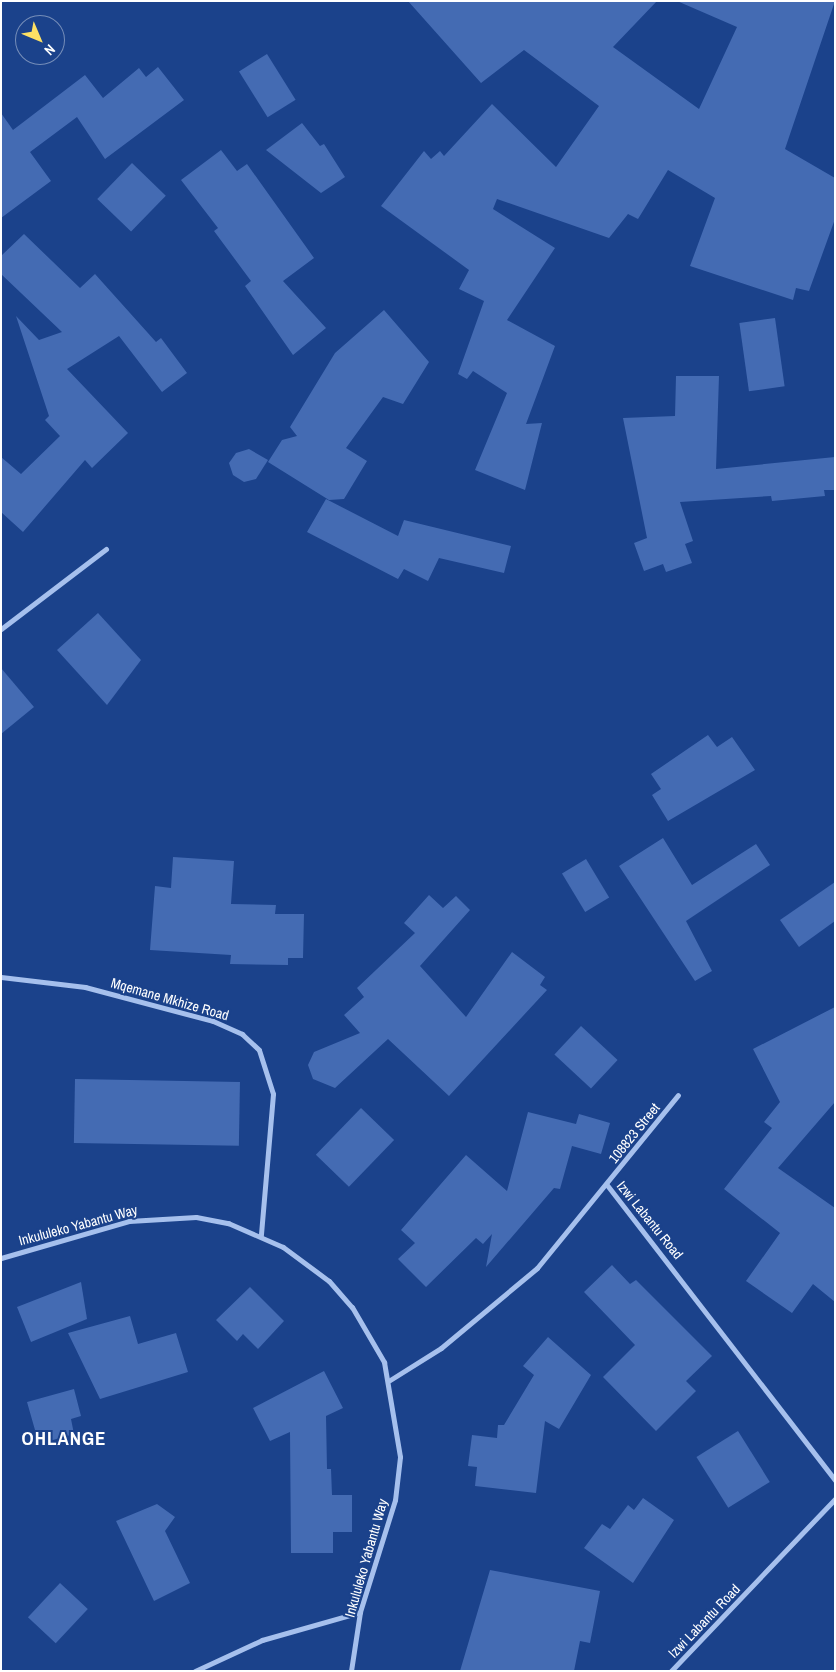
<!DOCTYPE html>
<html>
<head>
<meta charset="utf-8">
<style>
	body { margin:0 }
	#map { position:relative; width:836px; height:1672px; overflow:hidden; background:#1b428b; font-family:"Archivo Narrow",sans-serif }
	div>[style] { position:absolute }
	.building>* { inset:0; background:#446bb3; transform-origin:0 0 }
	.minor>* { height:5px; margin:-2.5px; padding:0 2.5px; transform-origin:2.5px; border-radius:2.5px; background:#a6c0ed }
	span { translate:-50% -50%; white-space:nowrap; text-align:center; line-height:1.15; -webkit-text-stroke:4px #1b428b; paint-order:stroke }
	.street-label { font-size:14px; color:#fff }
	.district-label { font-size:19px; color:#fff; font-weight:700; letter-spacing:1px }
	.frame { position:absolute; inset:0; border:2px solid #fff; pointer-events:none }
	.north { position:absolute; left:15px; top:15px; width:50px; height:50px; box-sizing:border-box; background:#1b428b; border:1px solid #768eb9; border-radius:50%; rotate:135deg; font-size:14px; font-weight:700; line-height:20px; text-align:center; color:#fff }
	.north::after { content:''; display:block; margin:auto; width:18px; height:22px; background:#fde064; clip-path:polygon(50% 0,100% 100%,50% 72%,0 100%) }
</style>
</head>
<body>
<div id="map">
	<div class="building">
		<div style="clip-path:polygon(408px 1px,657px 1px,613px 47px,699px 109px,737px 27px,677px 1px,835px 1px,785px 149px,835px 178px,835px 219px,809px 291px,796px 288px,793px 300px,690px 266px,715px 198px,668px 170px,638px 219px,628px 214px,609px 238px,497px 199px,493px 209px,555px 248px,507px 320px,555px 346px,526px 424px,542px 423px,525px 490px,475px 470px,507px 393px,473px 371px,467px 379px,458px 374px,484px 301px,459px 289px,469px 270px,381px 206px,424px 151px,431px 159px,440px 151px,444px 156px,492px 104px,556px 167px,599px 106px,524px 50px,481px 83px)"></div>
		<div style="left:267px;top:54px;width:54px;height:33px;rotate:58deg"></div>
		<div style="clip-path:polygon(158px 67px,184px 100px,105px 159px,77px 117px,30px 152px,51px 181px,1px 218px,1px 113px,13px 130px,85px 75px,103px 98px,139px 68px,146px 77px)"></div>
		<div style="clip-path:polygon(302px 123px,320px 146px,324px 144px,345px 177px,321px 193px,266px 150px)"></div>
		<div style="clip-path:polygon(221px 150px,237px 171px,247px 164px,314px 258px,283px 281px,326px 328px,293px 355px,245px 286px,251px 281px,214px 231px,218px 228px,181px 180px)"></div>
		<div style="left:132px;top:163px;width:47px;height:50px;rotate:44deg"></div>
		<div style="clip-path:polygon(24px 234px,80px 288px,95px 274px,156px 342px,161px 338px,187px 373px,162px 392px,119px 336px,67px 369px,128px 433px,92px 468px,85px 460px,23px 532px,1px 512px,1px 457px,21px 474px,60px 436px,45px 420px,49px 416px,16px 316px,39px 340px,62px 332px,1px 274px,1px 256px)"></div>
		<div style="clip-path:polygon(384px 310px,429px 362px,403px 404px,383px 397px,346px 448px,367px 461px,344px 499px,329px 500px,268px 462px,282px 440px,297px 436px,290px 427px,335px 353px)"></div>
		<div style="left:775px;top:318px;width:69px;height:36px;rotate:82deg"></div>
		<div style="clip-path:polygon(676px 376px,719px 376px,716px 469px,835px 457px,835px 490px,824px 490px,825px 496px,772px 501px,771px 496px,680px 502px,693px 541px,685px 544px,692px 563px,666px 572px,663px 564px,644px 571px,634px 543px,647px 538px,623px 418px,675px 416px)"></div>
		<div style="clip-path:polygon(249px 449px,268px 460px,256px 479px,244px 482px,233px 475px,229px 463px,236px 453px)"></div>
		<div style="clip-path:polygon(326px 499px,398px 536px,404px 520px,511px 546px,504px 573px,439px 558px,428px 581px,404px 569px,398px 579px,307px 532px)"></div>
		<div style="clip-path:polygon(98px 613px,141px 660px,107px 705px,57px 650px)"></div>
		<div style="clip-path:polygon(1px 668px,34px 707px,1px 734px)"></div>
		<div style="clip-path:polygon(708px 735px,717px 747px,732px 737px,755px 770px,668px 821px,652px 795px,661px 789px,651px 774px)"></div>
		<div style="clip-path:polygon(663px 838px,692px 885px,756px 844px,770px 865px,686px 921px,712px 971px,695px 981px,619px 866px)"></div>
		<div style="clip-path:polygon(173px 857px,234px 861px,231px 904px,276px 905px,275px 914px,304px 914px,303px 958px,288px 958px,288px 965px,230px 964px,231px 955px,150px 950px,155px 886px,171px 888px)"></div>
		<div style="left:586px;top:859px;width:45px;height:28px;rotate:59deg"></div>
		<div style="clip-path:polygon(835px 882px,835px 921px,799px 947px,780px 920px)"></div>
		<div style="clip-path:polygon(429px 895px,443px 908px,456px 896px,470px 910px,420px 966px,466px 1017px,512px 952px,545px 977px,540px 985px,547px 990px,449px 1096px,388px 1039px,335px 1088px,313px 1079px,308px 1065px,314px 1052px,360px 1033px,344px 1015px,364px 997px,357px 988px,415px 933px,404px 923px)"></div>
		<div style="clip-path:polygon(835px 1007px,835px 1102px,778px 1168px,835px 1208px,835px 1302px,813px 1284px,792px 1313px,746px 1281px,780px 1233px,724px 1189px,772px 1128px,764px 1122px,780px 1102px,753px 1049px)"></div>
		<div style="left:581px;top:1026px;width:50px;height:39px;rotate:43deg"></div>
		<div style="left:75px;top:1079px;width:165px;height:64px;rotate:1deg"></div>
		<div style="left:361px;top:1108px;width:46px;height:65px;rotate:44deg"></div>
		<div style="clip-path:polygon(528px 1112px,576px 1124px,579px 1114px,610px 1123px,601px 1154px,572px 1146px,560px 1189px,554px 1188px,486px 1267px,492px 1234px,483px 1244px,476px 1238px,426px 1287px,398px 1259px,415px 1243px,401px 1230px,466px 1155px,507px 1191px)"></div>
		<div style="clip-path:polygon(612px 1265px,630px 1284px,636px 1280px,712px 1356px,686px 1381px,696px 1391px,656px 1431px,603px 1377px,635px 1345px,584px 1292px)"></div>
		<div style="clip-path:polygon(81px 1282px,87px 1319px,31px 1342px,17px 1307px)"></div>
		<div style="clip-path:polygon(250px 1287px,284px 1321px,258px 1349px,243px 1334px,237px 1341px,216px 1320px)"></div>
		<div style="clip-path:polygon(130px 1316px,138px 1344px,176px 1333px,188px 1372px,100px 1399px,68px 1333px)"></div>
		<div style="clip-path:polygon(548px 1337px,591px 1375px,559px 1429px,545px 1421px,536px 1493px,475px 1486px,477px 1467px,468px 1466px,472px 1435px,497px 1438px,498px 1425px,504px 1425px,534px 1375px,523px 1366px)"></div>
		<div style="clip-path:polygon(324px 1371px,343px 1408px,326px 1416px,327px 1469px,331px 1469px,332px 1495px,352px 1495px,352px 1532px,333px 1532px,333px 1553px,291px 1553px,290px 1432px,270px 1441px,253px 1408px)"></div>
		<div style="clip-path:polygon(74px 1389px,81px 1416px,71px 1419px,74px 1434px,39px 1444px,27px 1402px)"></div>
		<div style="left:738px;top:1431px;width:60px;height:49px;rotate:58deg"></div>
		<div style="clip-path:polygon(643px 1498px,674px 1520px,633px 1583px,584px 1548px,602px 1524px,610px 1529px,628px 1505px,634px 1510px)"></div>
		<div style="clip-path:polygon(157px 1504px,175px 1517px,165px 1531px,190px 1583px,154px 1601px,116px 1521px)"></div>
		<div style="clip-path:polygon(490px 1570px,600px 1591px,590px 1643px,580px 1641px,574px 1671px,460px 1671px)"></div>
		<div style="left:60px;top:1583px;width:38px;height:47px;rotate:43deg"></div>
	</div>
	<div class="minor">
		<div style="left:1px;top:629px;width:132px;rotate:-37.3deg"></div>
		<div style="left:1px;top:977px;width:85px;rotate:6.8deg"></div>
		<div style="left:85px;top:987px;width:132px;rotate:14.9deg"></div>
		<div style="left:213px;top:1021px;width:32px;rotate:24deg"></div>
		<div style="left:242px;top:1034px;width:23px;rotate:43deg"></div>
		<div style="left:259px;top:1050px;width:46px;rotate:72.3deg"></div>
		<div style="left:273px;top:1094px;width:142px;rotate:94.9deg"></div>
		<div style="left:607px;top:1185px;width:373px;rotate:52.3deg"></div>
		<div style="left:1px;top:1258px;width:133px;rotate:-16.1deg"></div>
		<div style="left:129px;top:1221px;width:67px;rotate:-3.4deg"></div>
		<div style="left:196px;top:1217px;width:33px;rotate:11deg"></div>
		<div style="left:228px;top:1223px;width:60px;rotate:23.6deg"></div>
		<div style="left:283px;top:1247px;width:57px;rotate:36.5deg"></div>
		<div style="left:329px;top:1281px;width:35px;rotate:49deg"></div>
		<div style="left:352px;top:1307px;width:64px;rotate:59.8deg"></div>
		<div style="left:384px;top:1362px;width:96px;rotate:80.4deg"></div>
		<div style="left:400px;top:1457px;width:43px;rotate:96.6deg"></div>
		<div style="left:395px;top:1500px;width:117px;rotate:107.4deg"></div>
		<div style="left:360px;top:1612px;width:60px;rotate:98.7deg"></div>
		<div style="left:390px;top:1380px;width:60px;rotate:-32.1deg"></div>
		<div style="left:441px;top:1348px;width:125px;rotate:-39.8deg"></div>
		<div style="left:537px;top:1268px;width:223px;rotate:-50.8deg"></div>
		<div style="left:195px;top:1671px;width:74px;rotate:-24.8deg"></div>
		<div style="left:262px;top:1640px;width:102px;rotate:-15.9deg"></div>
		<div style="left:671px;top:1671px;width:238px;rotate:-46.4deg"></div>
	</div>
	<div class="street-label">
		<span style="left:170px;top:999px;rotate:16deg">Mqemane Mkhize Road</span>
		<span style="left:634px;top:1133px;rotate:-51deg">108823 Street</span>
		<span style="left:650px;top:1220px;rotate:51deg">Izwi Labantu Road</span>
		<span style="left:78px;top:1225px;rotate:-15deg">Inkululeko Yabantu Way</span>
		<span style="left:366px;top:1558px;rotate:-74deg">Inkululeko Yabantu Way</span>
		<span style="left:704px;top:1621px;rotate:-46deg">Izwi Labantu Road</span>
	</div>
	<div class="district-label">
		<span style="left:64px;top:1439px">OHLANGE</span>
	</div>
	<div class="frame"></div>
	<div class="north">N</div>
</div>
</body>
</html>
